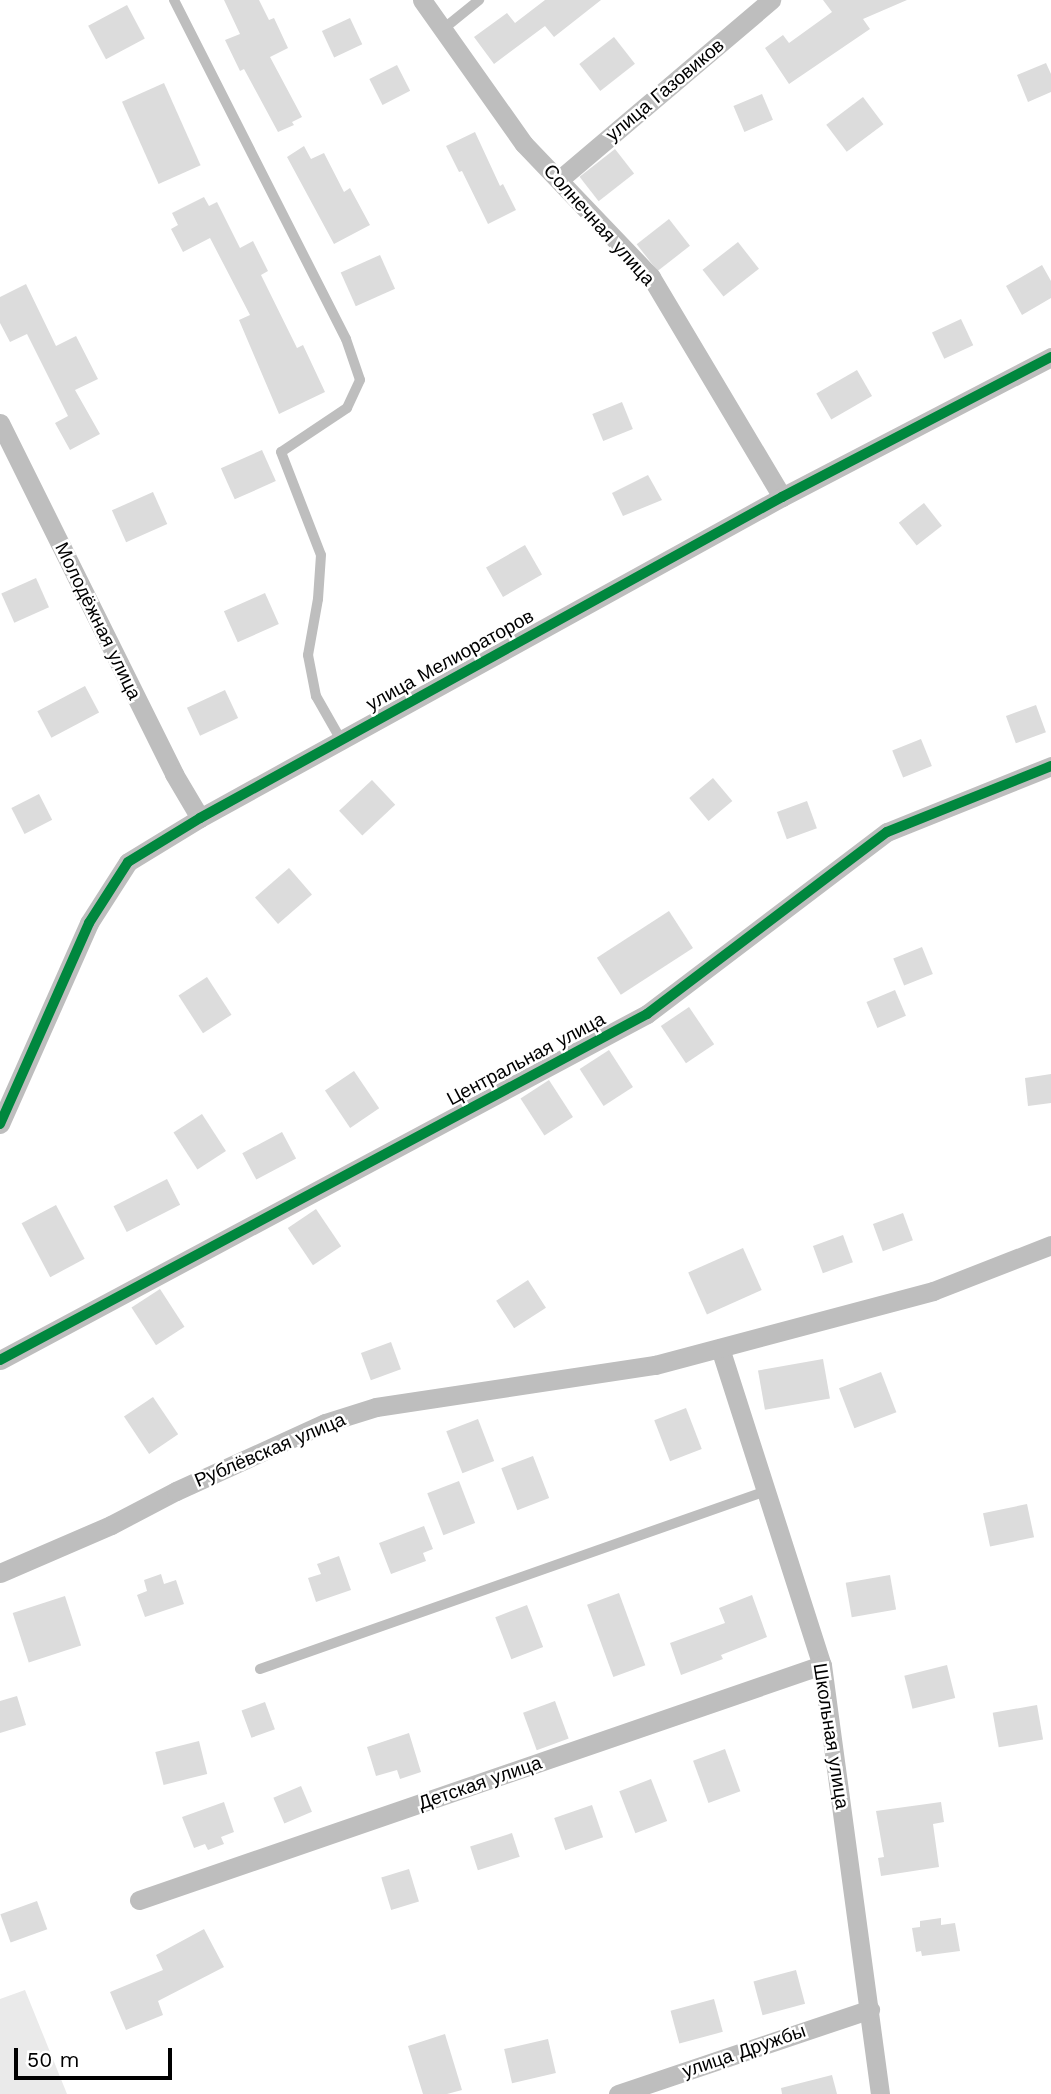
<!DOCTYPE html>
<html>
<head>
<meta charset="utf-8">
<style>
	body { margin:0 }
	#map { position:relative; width:1051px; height:2094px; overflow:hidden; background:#fff; font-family:"Work Sans",sans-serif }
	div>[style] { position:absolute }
	.green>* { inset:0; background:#eaeaea }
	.building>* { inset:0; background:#dcdcdc; transform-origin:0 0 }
	.service>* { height:10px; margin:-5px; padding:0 5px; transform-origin:5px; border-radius:5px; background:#bebebe }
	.minor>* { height:19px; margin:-9.5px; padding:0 9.5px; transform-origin:9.5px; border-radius:9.5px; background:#bebebe }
	.cycleway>* { height:10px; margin:-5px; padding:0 5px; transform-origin:5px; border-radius:5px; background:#00873e }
	span { translate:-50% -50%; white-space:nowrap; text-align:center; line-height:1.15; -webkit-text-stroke:5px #fff; paint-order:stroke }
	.street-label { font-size:19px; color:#000 }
	.scale { position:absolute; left:14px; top:2048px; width:158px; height:32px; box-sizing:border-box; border:4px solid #000; border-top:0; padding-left:9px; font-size:21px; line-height:24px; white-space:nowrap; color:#000; -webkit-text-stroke:5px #fff; paint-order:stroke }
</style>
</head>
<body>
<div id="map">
	<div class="green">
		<div style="clip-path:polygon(25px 1990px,67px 2094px,0 2094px,0 1999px)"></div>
	</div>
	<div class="building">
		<div style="clip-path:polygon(224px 0,259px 0,269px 20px,274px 18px,288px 48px,270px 57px,302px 117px,292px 122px,294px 125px,278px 132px,244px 69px,240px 71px,225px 40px,240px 34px)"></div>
		<div style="clip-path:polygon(545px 0,601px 0,554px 37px,545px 26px,494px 64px,474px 37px,507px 13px,515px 23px)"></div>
		<div style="clip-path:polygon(823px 0,907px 0,863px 19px,870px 29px,789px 84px,765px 48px,783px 35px,789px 43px,832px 12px)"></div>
		<div style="left:127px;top:5px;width:38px;height:44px;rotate:62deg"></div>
		<div style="left:350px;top:18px;width:29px;height:31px;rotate:65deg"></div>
		<div style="left:614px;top:37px;width:34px;height:44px;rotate:52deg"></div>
		<div style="clip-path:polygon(1046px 63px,1051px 74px,1051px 92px,1028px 102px,1017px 75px)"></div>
		<div style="left:397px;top:65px;width:29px;height:31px;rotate:63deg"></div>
		<div style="left:164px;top:83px;width:90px;height:46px;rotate:66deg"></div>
		<div style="left:762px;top:94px;width:28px;height:31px;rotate:67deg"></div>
		<div style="left:863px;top:97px;width:34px;height:46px;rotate:53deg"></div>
		<div style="clip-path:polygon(475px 132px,500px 186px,503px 184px,516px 210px,488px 224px,462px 171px,459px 172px,446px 146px)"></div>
		<div style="clip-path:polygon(304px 146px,311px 159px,324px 153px,344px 192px,350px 188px,370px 225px,334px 244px,287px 157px)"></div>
		<div style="left:615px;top:149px;width:31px;height:45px;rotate:52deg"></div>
		<div style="clip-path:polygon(204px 197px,209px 206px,217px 202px,240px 248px,253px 241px,268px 271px,261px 275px,297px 348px,303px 345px,325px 392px,279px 414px,239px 320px,250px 315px,210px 238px,183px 252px,171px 229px,178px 225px,172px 213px)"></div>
		<div style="left:669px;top:219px;width:34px;height:41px;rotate:52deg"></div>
		<div style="left:738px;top:242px;width:34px;height:45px;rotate:52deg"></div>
		<div style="left:380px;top:255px;width:37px;height:43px;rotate:66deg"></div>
		<div style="clip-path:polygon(1042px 265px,1051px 281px,1051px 298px,1022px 315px,1006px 286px)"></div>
		<div style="clip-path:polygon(26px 284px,56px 346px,76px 336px,98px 379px,75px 390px,100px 434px,70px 450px,55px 423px,68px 416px,27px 334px,10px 342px,0 323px,0 297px)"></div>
		<div style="left:961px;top:319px;width:29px;height:32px;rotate:65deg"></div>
		<div style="left:857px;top:370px;width:30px;height:47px;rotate:60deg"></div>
		<div style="left:622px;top:402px;width:29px;height:32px;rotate:68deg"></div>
		<div style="left:262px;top:450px;width:34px;height:45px;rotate:66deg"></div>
		<div style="clip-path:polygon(648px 475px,662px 500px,623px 516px,612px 493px)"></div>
		<div style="left:153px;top:492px;width:35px;height:45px;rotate:66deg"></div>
		<div style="left:924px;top:503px;width:29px;height:32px;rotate:52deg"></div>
		<div style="left:525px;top:545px;width:34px;height:45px;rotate:60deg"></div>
		<div style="left:36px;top:578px;width:32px;height:38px;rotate:66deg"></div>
		<div style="left:265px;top:593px;width:34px;height:45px;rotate:66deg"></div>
		<div style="left:85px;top:686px;width:30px;height:54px;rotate:62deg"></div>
		<div style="left:225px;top:690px;width:31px;height:42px;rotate:65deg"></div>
		<div style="left:1036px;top:705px;width:29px;height:32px;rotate:70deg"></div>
		<div style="left:921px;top:739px;width:29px;height:31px;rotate:68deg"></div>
		<div style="left:713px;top:778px;width:30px;height:31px;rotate:50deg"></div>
		<div style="left:372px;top:780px;width:34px;height:45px;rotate:47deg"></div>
		<div style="left:39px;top:794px;width:29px;height:31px;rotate:63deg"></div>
		<div style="left:807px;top:801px;width:29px;height:32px;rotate:70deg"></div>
		<div style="left:289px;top:868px;width:35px;height:45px;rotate:49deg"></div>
		<div style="left:669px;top:911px;width:44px;height:86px;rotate:57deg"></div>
		<div style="left:922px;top:947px;width:29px;height:31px;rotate:68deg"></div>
		<div style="left:207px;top:977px;width:45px;height:34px;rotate:57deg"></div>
		<div style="left:895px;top:990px;width:28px;height:31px;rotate:67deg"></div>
		<div style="left:689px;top:1007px;width:45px;height:34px;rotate:56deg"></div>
		<div style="left:609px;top:1050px;width:44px;height:35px;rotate:57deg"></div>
		<div style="left:354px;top:1071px;width:45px;height:35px;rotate:56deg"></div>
		<div style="clip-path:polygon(1051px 1074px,1051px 1103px,1028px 1106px,1025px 1078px)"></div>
		<div style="left:549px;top:1080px;width:44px;height:34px;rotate:57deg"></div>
		<div style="left:202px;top:1114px;width:44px;height:34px;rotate:57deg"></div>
		<div style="left:282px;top:1132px;width:30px;height:45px;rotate:62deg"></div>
		<div style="left:167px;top:1179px;width:29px;height:60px;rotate:63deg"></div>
		<div style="left:56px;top:1205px;width:61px;height:39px;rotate:62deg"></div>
		<div style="left:316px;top:1209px;width:45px;height:34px;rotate:56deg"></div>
		<div style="left:903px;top:1213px;width:29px;height:32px;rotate:70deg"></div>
		<div style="left:843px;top:1235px;width:29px;height:32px;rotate:70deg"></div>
		<div style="left:743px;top:1248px;width:46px;height:60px;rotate:66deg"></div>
		<div style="left:528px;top:1280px;width:33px;height:38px;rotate:57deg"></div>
		<div style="left:160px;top:1289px;width:45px;height:34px;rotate:57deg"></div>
		<div style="left:391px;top:1342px;width:29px;height:32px;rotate:70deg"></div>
		<div style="left:823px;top:1359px;width:40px;height:66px;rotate:80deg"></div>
		<div style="left:881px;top:1372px;width:43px;height:45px;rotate:69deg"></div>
		<div style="left:153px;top:1397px;width:45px;height:35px;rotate:56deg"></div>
		<div style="left:686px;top:1408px;width:44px;height:34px;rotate:69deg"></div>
		<div style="left:478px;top:1419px;width:45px;height:34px;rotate:69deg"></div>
		<div style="left:533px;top:1456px;width:45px;height:34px;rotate:69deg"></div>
		<div style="left:459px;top:1481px;width:45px;height:34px;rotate:69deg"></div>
		<div style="left:1027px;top:1504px;width:34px;height:45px;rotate:78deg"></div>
		<div style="clip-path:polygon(424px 1526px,433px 1549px,423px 1553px,426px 1561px,391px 1574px,379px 1543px)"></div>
		<div style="clip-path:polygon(339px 1556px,351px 1590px,316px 1602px,308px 1578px,321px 1574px,317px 1564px)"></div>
		<div style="clip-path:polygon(161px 1574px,164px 1584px,176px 1580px,184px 1604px,145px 1617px,137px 1595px,147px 1591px,144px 1580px)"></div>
		<div style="left:890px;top:1575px;width:35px;height:45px;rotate:80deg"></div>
		<div style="left:619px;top:1593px;width:77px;height:34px;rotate:70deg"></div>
		<div style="clip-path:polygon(752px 1595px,767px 1637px,721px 1655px,723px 1659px,681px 1675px,670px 1643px,725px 1623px,719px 1608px)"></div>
		<div style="left:65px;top:1596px;width:52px;height:55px;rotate:72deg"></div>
		<div style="left:527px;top:1605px;width:45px;height:34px;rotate:69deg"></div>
		<div style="left:947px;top:1665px;width:34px;height:44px;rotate:76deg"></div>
		<div style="clip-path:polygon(17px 1696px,26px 1725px,0 1733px,0 1701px)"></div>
		<div style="left:555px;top:1701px;width:40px;height:34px;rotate:70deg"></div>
		<div style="left:265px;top:1702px;width:29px;height:25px;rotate:70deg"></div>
		<div style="left:1037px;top:1705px;width:35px;height:45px;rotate:80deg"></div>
		<div style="clip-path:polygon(409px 1733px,421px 1772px,400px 1779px,397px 1770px,376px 1776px,367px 1747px)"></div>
		<div style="left:199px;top:1741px;width:34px;height:45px;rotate:76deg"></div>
		<div style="left:725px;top:1749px;width:45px;height:34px;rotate:70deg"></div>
		<div style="left:651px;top:1779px;width:45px;height:34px;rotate:69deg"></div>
		<div style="left:301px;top:1786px;width:28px;height:30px;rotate:67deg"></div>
		<div style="clip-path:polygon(224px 1802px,234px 1832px,221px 1837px,224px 1844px,208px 1850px,205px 1844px,194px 1848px,182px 1817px)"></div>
		<div style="clip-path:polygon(941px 1802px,944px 1822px,933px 1824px,939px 1867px,881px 1876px,878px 1858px,884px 1857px,876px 1811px)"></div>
		<div style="left:592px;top:1805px;width:34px;height:40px;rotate:71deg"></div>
		<div style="left:512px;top:1833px;width:25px;height:44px;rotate:72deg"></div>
		<div style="left:409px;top:1869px;width:34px;height:29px;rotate:73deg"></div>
		<div style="left:37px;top:1901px;width:30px;height:39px;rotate:70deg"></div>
		<div style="clip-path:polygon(941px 1918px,941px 1925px,955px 1923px,960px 1951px,922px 1956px,921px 1951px,916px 1952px,912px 1928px,920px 1927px,920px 1921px)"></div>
		<div style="clip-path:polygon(204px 1929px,224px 1967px,158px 2001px,163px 2015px,126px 2030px,110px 1992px,163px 1970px,156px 1955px)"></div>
		<div style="left:796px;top:1970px;width:35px;height:44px;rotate:75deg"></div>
		<div style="left:714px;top:1999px;width:34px;height:45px;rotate:75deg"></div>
		<div style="clip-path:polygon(445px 2034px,462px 2090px,447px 2094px,423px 2094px,408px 2046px)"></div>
		<div style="left:548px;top:2039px;width:35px;height:45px;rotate:77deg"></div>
		<div style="clip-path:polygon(832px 2075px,837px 2094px,782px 2094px,781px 2088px)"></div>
	</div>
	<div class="service">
		<div style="left:174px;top:0;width:380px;rotate:63.1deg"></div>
		<div style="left:346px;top:339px;width:43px;rotate:71.1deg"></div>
		<div style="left:360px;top:380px;width:31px;rotate:115deg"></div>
		<div style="left:347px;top:408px;width:79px;rotate:146.3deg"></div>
		<div style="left:281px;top:452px;width:110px;rotate:68.8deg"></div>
		<div style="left:321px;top:555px;width:44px;rotate:93.9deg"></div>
		<div style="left:318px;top:599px;width:57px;rotate:100.1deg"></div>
		<div style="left:308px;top:655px;width:42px;rotate:79deg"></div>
		<div style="left:316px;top:696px;width:51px;rotate:60.4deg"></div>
		<div style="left:442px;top:30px;width:48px;rotate:-39deg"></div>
		<div style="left:260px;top:1669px;width:536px;rotate:-19.38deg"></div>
	</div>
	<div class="minor">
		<div style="left:422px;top:0;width:176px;rotate:54.7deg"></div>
		<div style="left:524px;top:144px;width:184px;rotate:46.3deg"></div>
		<div style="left:651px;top:277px;width:256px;rotate:59.2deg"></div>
		<div style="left:560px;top:179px;width:277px;rotate:-40.3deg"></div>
		<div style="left:0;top:423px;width:392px;rotate:63.6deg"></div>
		<div style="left:174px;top:774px;width:51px;rotate:59.4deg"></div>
		<div style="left:0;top:1124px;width:220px;rotate:-66.1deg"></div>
		<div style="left:89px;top:923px;width:72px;rotate:-57.4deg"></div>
		<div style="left:128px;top:862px;width:84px;rotate:-31.4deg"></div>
		<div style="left:200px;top:818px;width:665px;rotate:-28.88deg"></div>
		<div style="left:782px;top:497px;width:303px;rotate:-27.5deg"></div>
		<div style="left:720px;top:1348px;width:333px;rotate:72.2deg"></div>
		<div style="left:822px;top:1665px;width:433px;rotate:82.3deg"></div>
		<div style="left:0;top:1360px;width:734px;rotate:-28.14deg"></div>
		<div style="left:647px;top:1014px;width:301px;rotate:-37.2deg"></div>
		<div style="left:887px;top:832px;width:177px;rotate:-21.9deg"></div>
		<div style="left:0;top:1573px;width:121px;rotate:-23.4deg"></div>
		<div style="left:111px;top:1525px;width:73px;rotate:-27.6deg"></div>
		<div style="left:176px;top:1491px;width:164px;rotate:-24.5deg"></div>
		<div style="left:325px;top:1423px;width:53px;rotate:-17.4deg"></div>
		<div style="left:376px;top:1407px;width:282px;rotate:-8.6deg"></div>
		<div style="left:655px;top:1365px;width:288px;rotate:-14.9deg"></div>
		<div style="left:933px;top:1291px;width:127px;rotate:-21.3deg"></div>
		<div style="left:139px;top:1900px;width:722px;rotate:-18.99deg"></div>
		<div style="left:618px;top:2094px;width:266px;rotate:-18.6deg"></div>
	</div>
	<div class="cycleway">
		<div style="left:0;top:1124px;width:220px;rotate:-66.1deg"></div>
		<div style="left:89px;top:923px;width:72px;rotate:-57.4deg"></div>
		<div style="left:128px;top:862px;width:84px;rotate:-31.4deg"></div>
		<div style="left:200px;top:818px;width:665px;rotate:-28.88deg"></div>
		<div style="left:782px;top:497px;width:303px;rotate:-27.5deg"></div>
		<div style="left:0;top:1360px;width:734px;rotate:-28.14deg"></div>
		<div style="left:647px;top:1014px;width:301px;rotate:-37.2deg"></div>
		<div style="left:887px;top:832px;width:177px;rotate:-21.9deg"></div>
	</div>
	<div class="street-label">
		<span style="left:665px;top:90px;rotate:-40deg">улица Газовиков</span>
		<span style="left:599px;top:225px;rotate:48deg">Солнечная улица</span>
		<span style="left:98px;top:621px;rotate:64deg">Молодёжная улица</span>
		<span style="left:450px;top:660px;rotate:-29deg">улица Мелиораторов</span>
		<span style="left:526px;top:1059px;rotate:-28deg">Центральная улица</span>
		<span style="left:270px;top:1450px;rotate:-23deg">Рублёвская улица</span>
		<span style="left:831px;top:1736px;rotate:81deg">Школьная улица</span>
		<span style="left:480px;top:1783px;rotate:-19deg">Детская улица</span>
		<span style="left:744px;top:2051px;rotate:-19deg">улица Дружбы</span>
	</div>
	<div class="scale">50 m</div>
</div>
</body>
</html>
